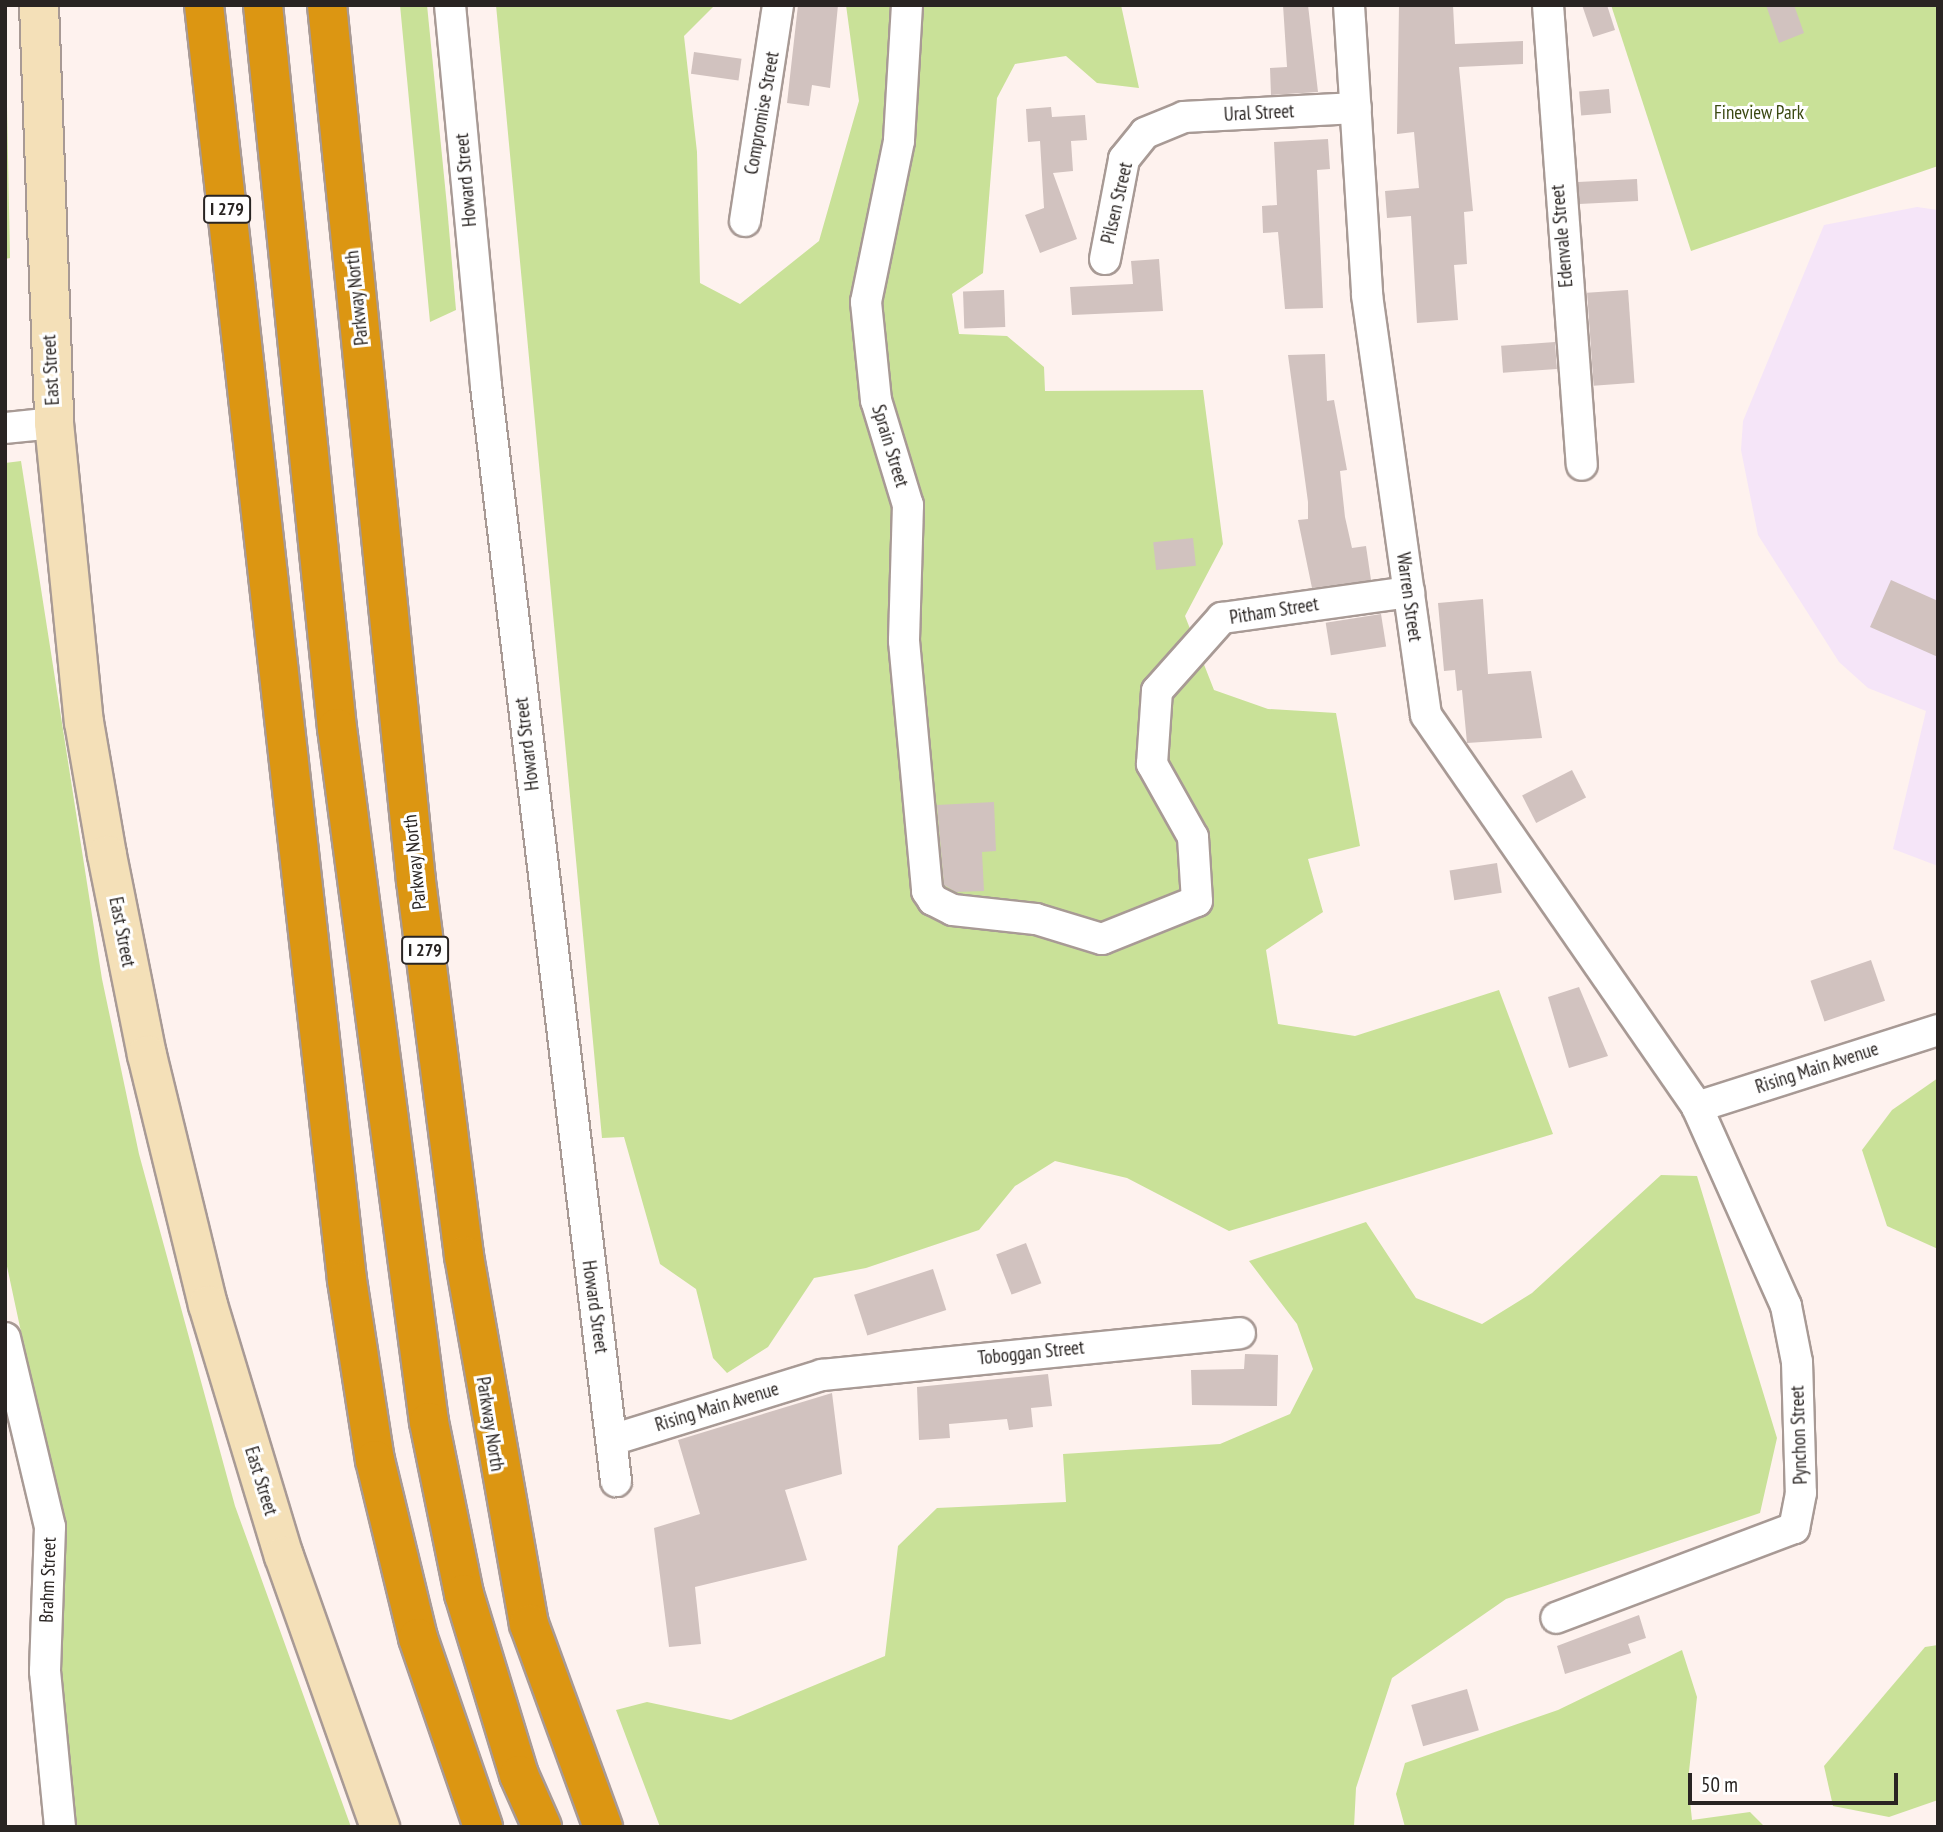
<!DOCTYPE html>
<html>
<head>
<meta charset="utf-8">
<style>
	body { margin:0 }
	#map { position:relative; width:1943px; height:1832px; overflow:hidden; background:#fef2ee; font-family:"PT Sans Narrow",sans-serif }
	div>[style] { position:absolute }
	.commercial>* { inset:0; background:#f5e5f8 }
	.green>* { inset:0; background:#c9e198 }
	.building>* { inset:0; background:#d1c2bf; transform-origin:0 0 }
	.roads { filter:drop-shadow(2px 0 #a89a95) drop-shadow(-2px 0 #a89a95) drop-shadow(0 2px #a89a95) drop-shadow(0 -2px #a89a95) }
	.minor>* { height:30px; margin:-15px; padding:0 15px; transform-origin:15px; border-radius:15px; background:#fff }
	.secondary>* { height:38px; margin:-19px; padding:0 19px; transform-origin:19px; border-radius:19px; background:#f4e0b8 }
	.motorway>* { height:38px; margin:-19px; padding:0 19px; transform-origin:19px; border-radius:19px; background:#dc9612 }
	span { translate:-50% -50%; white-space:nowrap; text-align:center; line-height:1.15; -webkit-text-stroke:6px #fff; paint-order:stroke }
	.shield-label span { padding:2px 5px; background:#fff; border:2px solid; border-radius:5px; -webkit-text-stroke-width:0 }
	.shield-label { font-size:18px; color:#292422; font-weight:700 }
	.street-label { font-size:19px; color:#292422 }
	.park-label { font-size:19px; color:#3b4912 }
	.frame { position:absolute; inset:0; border:7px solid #292422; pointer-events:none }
	.scale { position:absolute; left:1688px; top:1773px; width:210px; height:32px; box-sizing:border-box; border:4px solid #292422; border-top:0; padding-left:9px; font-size:21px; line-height:24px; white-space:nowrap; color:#292422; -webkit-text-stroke:5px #fff; paint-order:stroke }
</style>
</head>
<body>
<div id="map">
	<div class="commercial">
		<div style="clip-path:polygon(1917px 207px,1938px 210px,1938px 866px,1893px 849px,1926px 711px,1868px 688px,1839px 662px,1758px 535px,1741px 450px,1743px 421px,1824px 225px)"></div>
	</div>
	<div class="green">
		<div style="clip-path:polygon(5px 5px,10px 258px,5px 259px)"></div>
		<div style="clip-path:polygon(400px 5px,427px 5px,447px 206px,456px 310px,430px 322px)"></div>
		<div style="clip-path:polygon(496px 5px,715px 5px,684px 36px,697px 152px,700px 283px,740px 304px,819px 241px,859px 101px,846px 5px,1121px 5px,1139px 88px,1097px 83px,1066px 56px,1015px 64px,997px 98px,983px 273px,952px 294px,959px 334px,1007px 336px,1044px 367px,1045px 391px,1203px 390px,1223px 544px,1185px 616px,1214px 690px,1268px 709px,1336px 713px,1360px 846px,1308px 859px,1323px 912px,1266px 950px,1278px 1024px,1355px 1036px,1499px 990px,1553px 1134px,1229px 1231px,1127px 1178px,1055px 1161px,1015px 1186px,979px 1230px,866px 1268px,814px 1278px,768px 1347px,727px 1373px,713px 1358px,696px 1289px,660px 1264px,624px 1137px,602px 1138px)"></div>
		<div style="clip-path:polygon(1611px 5px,1938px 5px,1938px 166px,1691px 251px)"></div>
		<div style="clip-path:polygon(21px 461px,102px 979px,139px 1154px,235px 1506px,351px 1827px,70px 1827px,57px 1665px,65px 1538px,5px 1257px,5px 463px)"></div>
		<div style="clip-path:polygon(1938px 1078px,1938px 1249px,1887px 1226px,1862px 1150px,1892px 1110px)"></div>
		<div style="clip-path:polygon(1661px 1175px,1697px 1176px,1777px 1438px,1760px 1513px,1506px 1599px,1392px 1678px,1356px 1788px,1354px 1827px,660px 1827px,616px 1710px,647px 1702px,731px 1720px,885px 1656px,898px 1546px,937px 1508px,1066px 1502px,1063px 1454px,1220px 1444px,1290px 1414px,1313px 1369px,1297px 1324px,1249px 1261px,1366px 1222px,1416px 1298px,1482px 1324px,1532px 1293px)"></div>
		<div style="clip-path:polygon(1938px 1645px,1938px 1800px,1889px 1817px,1833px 1806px,1824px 1766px,1925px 1647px)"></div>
		<div style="clip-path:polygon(1682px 1650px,1697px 1697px,1688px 1781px,1692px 1820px,1750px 1812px,1765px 1827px,1405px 1827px,1396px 1794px,1405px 1763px,1558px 1710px)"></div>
	</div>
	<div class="building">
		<div style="clip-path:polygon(798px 5px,838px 5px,830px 88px,812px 85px,809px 106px,787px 103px)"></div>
		<div style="clip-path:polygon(1283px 5px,1308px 5px,1318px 92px,1271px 95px,1270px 68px,1287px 67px)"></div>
		<div style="clip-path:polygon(1399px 5px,1453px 5px,1455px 44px,1523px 41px,1523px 64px,1459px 67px,1473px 211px,1464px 212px,1467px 264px,1454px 265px,1458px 320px,1417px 323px,1411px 216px,1387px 218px,1385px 191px,1419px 188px,1414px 132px,1397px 134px)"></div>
		<div style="clip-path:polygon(1582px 5px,1607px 5px,1615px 30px,1593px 37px)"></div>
		<div style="clip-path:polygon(1766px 5px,1794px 5px,1804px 33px,1779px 43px)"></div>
		<div style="left:694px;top:52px;width:48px;height:22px;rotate:8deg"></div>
		<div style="left:1609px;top:89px;width:24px;height:30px;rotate:85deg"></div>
		<div style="clip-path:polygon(1051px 107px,1052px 117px,1085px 115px,1087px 140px,1071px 141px,1073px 171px,1053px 173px,1077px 239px,1040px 253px,1025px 215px,1044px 208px,1040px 141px,1028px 142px,1026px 109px)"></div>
		<div style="clip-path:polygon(1328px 139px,1330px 169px,1317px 170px,1323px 308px,1285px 309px,1278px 232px,1263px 233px,1262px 206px,1277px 205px,1274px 142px)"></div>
		<div style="left:1637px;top:179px;width:22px;height:59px;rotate:87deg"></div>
		<div style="clip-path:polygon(1159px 259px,1163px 311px,1072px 315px,1070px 287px,1133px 284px,1131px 261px)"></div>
		<div style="left:1004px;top:290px;width:37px;height:41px;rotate:88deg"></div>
		<div style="left:1628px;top:290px;width:93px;height:41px;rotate:86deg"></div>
		<div style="left:1555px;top:342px;width:27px;height:54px;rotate:86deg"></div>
		<div style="clip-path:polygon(1325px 354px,1327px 401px,1334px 400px,1347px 470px,1340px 471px,1345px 517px,1352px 548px,1366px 546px,1371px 580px,1312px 588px,1298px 520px,1308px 519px,1308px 502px,1288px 355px)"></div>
		<div style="left:1193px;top:538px;width:28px;height:40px;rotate:84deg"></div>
		<div style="clip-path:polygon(1891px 580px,1938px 601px,1938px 657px,1870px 627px)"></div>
		<div style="clip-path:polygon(1483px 599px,1488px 674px,1531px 671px,1542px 738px,1467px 743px,1462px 690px,1457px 691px,1455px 670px,1444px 671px,1438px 603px)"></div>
		<div style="left:1381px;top:614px;width:33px;height:56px;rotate:81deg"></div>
		<div style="left:1572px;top:770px;width:31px;height:56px;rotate:63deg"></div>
		<div style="clip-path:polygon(994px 802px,996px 851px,982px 852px,984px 891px,956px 892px,944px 885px,937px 805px)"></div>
		<div style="left:1497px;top:863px;width:30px;height:48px;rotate:81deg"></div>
		<div style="left:1871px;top:960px;width:43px;height:64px;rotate:71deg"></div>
		<div style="clip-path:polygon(1579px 987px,1608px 1056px,1569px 1068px,1548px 997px)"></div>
		<div style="left:1026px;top:1243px;width:43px;height:32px;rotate:69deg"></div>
		<div style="left:933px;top:1269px;width:43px;height:83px;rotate:72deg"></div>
		<div style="clip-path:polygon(1245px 1354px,1278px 1355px,1277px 1406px,1192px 1405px,1191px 1370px,1244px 1369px)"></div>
		<div style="clip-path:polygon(1048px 1374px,1052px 1406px,1031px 1408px,1033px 1427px,1009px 1430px,1007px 1419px,949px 1424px,950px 1438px,919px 1440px,917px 1387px)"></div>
		<div style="clip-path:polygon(832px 1393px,842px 1474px,785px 1490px,807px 1560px,695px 1587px,701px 1644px,669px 1647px,654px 1528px,700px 1514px,678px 1440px)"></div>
		<div style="clip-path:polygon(1639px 1615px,1646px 1638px,1628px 1644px,1631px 1653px,1565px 1674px,1557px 1646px)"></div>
		<div style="left:1467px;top:1689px;width:43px;height:58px;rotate:74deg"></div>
	</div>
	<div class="roads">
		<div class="minor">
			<div style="left:450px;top:5px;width:383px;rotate:84.6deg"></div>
			<div style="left:486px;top:386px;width:1103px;rotate:83.23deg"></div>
			<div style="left:907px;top:5px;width:136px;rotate:93.4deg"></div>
			<div style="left:899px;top:141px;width:164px;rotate:101.6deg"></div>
			<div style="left:866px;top:302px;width:99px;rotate:84.2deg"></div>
			<div style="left:876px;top:400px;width:110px;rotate:73.1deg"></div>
			<div style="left:908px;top:505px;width:136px;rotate:91.7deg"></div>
			<div style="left:904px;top:641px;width:251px;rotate:84.7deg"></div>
			<div style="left:927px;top:891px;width:11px;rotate:56deg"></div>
			<div style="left:933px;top:900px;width:22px;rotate:27deg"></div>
			<div style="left:953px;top:910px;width:83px;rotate:6.2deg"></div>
			<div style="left:1036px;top:919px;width:69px;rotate:16.9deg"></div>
			<div style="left:1102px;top:939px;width:102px;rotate:-21.8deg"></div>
			<div style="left:1197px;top:901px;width:64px;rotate:-93.6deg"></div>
			<div style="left:1193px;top:837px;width:84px;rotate:-119.3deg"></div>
			<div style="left:1152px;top:764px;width:73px;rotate:-86.1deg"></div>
			<div style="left:1157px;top:691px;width:98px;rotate:-48.3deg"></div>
			<div style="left:1222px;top:618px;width:189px;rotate:-7.9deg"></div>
			<div style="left:1349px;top:5px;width:291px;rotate:86.4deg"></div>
			<div style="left:1367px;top:295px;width:424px;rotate:82deg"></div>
			<div style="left:1426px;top:715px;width:477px;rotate:55.3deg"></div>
			<div style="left:1697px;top:1107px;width:218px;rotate:65.9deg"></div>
			<div style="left:1786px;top:1306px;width:57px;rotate:78.9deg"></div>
			<div style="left:1797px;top:1362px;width:131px;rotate:88.3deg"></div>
			<div style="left:1801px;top:1493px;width:36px;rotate:101deg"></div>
			<div style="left:1794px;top:1528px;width:254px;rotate:159.3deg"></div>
			<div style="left:1548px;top:5px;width:461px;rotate:85.8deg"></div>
			<div style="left:745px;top:221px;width:219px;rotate:-81.3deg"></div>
			<div style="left:1105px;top:259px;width:102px;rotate:-79.2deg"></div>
			<div style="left:1124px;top:159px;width:33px;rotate:-51deg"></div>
			<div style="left:1145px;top:133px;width:42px;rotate:-22.3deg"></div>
			<div style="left:1184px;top:117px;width:172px;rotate:-3deg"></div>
			<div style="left:5px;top:428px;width:49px;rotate:-5.8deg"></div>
			<div style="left:1697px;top:1107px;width:253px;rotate:-17.7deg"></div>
			<div style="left:5px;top:1338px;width:194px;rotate:76.6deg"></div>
			<div style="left:50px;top:1527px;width:144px;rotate:92deg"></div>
			<div style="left:45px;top:1671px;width:157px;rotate:84.5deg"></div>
			<div style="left:612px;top:1440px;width:220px;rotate:-17.2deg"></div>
			<div style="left:822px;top:1375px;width:420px;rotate:-5.7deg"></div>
		</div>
		<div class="secondary">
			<div style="left:39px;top:5px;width:418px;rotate:87.9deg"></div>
			<div style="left:54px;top:423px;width:301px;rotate:84.3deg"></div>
			<div style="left:84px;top:722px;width:135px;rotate:80.2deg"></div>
			<div style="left:107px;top:855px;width:204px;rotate:78.7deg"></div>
			<div style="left:147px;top:1055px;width:257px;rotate:76.3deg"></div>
			<div style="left:208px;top:1305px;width:262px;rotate:73.2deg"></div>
			<div style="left:284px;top:1556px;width:288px;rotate:70.5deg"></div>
		</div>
		<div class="motorway">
			<div style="left:204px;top:5px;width:1283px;rotate:83.6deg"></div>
			<div style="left:347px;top:1280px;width:182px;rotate:81.2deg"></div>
			<div style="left:375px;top:1460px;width:183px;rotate:76.4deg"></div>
			<div style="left:418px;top:1638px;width:200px;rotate:71deg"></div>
			<div style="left:263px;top:5px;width:727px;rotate:84.16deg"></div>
			<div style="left:337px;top:728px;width:700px;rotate:82.45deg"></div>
			<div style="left:429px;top:1422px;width:176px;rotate:78.5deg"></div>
			<div style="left:464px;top:1594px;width:189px;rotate:73.1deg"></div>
			<div style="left:519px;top:1775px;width:57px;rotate:66.1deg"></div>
			<div style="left:327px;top:5px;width:881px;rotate:84.2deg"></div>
			<div style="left:416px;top:881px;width:378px;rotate:82.7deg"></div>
			<div style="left:464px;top:1256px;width:374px;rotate:80deg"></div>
			<div style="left:529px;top:1624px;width:216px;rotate:70deg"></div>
		</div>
	</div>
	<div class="shield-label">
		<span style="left:227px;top:209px">I 279</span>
		<span style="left:425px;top:950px">I 279</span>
	</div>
	<div class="street-label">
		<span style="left:762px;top:113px;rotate:-80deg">Compromise Street</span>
		<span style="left:1259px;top:113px;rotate:-3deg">Ural Street</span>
		<span style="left:466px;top:180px;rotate:-95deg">Howard Street</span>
		<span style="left:1117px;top:203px;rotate:-77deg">Pilsen Street</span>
		<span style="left:1562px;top:236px;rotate:-95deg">Edenvale Street</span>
		<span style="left:357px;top:298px;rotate:-96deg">Parkway North</span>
		<span style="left:51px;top:370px;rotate:-93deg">East Street</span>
		<span style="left:890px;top:446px;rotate:73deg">Sprain Street</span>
		<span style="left:1409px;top:597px;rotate:82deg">Warren Street</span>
		<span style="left:1274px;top:611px;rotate:-9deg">Pitham Street</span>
		<span style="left:527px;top:744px;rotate:-97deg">Howard Street</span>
		<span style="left:415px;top:862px;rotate:-96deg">Parkway North</span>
		<span style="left:122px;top:932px;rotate:79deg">East Street</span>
		<span style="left:1817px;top:1068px;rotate:-18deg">Rising Main Avenue</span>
		<span style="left:595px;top:1307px;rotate:82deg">Howard Street</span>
		<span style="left:1031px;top:1353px;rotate:-6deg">Toboggan Street</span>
		<span style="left:717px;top:1407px;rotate:-17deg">Rising Main Avenue</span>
		<span style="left:490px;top:1424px;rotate:81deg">Parkway North</span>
		<span style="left:1799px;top:1435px;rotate:-92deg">Pynchon Street</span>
		<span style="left:261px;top:1481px;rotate:73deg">East Street</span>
		<span style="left:48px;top:1580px;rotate:-88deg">Brahm Street</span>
	</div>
	<div class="park-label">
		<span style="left:1759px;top:113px">Fineview Park</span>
	</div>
	<div class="frame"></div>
	<div class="scale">50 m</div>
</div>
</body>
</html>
